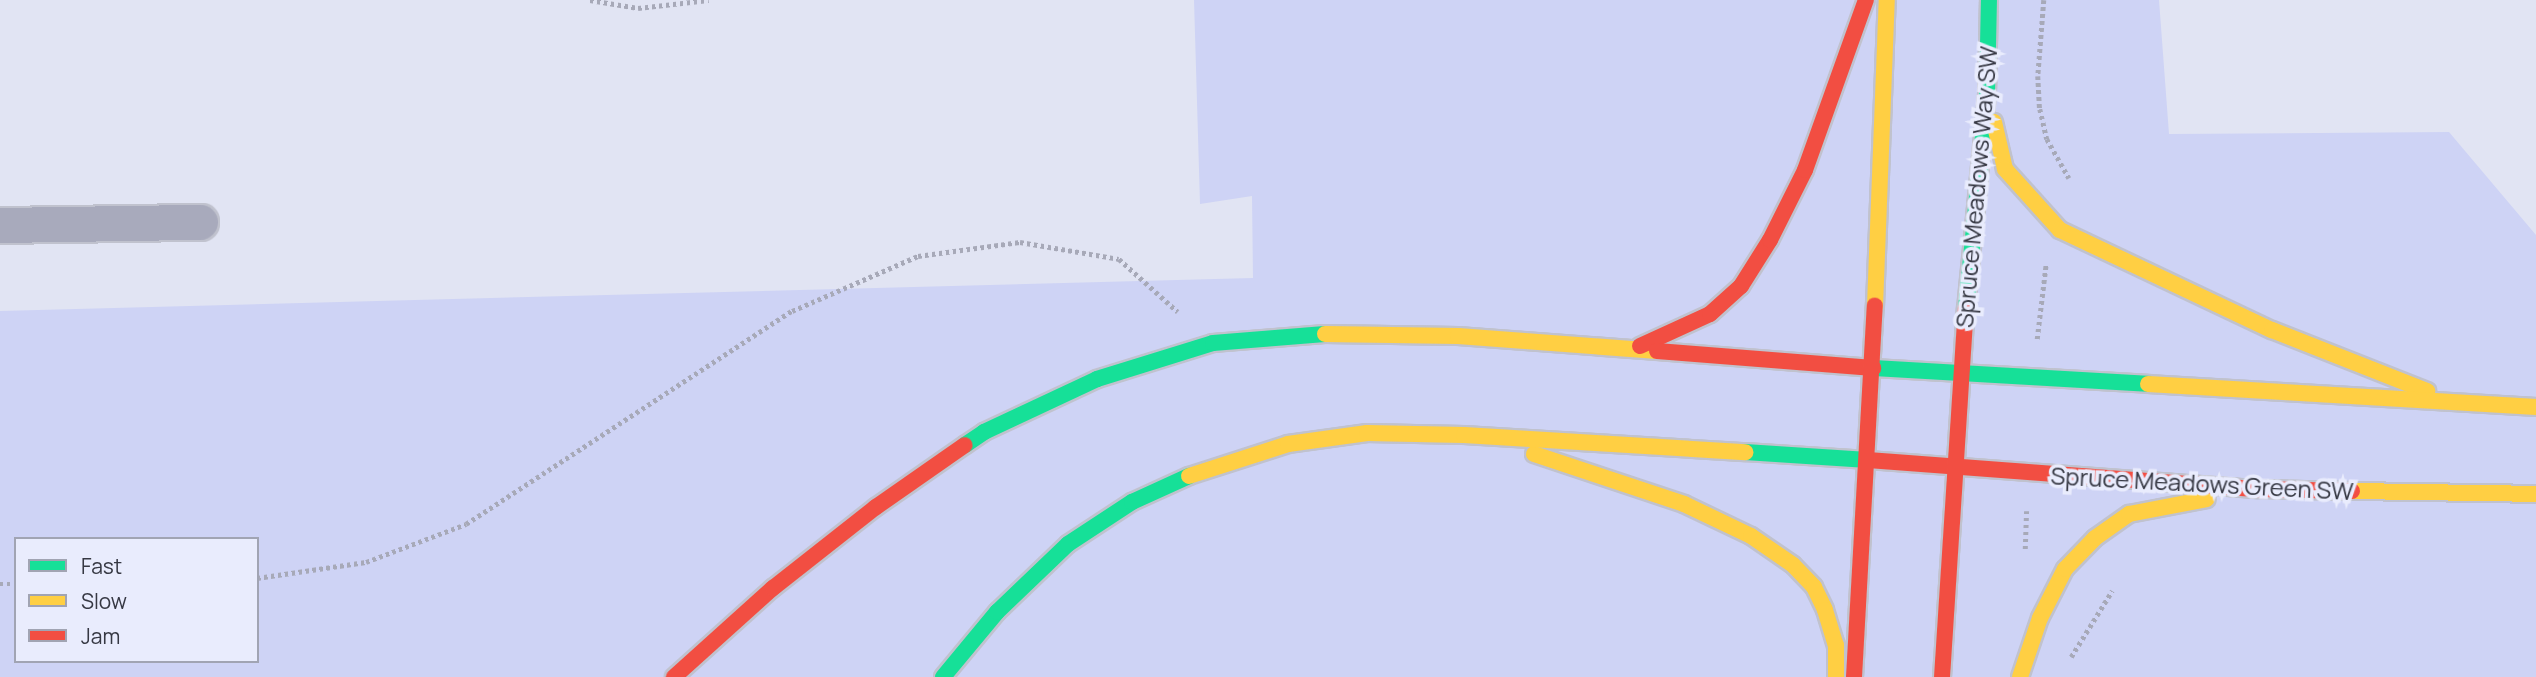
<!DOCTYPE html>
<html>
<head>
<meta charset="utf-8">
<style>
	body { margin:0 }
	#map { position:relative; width:2536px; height:677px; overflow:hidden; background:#e1e4f3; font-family:Manrope,sans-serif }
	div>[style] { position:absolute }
	.green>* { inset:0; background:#ced3f5 }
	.path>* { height:4.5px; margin-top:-2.25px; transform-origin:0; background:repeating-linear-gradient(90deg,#a7a9b8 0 3.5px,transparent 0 7px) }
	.roads { filter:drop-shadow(2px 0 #c0c2ce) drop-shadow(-2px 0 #c0c2ce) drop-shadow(0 2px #c0c2ce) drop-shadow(0 -2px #c0c2ce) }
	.street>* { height:35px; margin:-17.5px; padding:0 17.5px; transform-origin:17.5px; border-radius:17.5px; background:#a8aabc }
	.fast>* { height:16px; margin:-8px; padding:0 8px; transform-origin:8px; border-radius:8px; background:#16e098 }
	.slow>* { height:16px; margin:-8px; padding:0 8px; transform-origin:8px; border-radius:8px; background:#ffcf43 }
	.jam>* { height:16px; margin:-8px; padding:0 8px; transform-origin:8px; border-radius:8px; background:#f24e42 }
	span { translate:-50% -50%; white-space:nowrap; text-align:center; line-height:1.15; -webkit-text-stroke:7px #e9ecfd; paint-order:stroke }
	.street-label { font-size:24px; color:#363843 }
	.legend { position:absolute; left:14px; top:537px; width:245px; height:126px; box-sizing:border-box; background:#e9ecfd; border:2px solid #a1a4b3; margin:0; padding:9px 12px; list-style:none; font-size:21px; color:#363843 }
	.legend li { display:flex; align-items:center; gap:14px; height:35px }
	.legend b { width:35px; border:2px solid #a1a4b3 }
</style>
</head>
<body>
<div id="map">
	<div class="green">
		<div style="clip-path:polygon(evenodd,1194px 0,2159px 0,2169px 134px,2449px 132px,2536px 235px,2536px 677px,0 677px,0 311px,1253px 278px,1252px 196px,1200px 204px,1194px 0,16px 539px,257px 539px,257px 661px,16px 661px,16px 539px)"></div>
	</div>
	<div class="path">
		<div style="left:590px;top:0;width:49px;rotate:9.5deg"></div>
		<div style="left:638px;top:8px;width:71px;rotate:-6.4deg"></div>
		<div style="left:2044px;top:0;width:76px;rotate:94.5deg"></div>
		<div style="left:2038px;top:76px;width:33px;rotate:87deg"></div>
		<div style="left:2040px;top:109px;width:31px;rotate:77deg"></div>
		<div style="left:2047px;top:139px;width:45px;rotate:60.6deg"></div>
		<div style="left:2037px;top:339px;width:76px;rotate:-83.2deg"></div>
		<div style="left:2025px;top:549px;width:38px;rotate:-88deg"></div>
		<div style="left:257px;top:578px;width:110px;rotate:-8.4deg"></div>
		<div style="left:366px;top:562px;width:107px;rotate:-20.8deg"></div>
		<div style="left:466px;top:524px;width:389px;rotate:-33.2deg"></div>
		<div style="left:792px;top:311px;width:137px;rotate:-23.6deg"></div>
		<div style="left:918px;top:256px;width:103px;rotate:-7.8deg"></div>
		<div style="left:1020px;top:242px;width:100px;rotate:9.7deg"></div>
		<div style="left:1119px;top:259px;width:79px;rotate:41.9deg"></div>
		<div style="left:0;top:584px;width:16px"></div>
		<div style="left:2071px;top:657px;width:78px;rotate:-58.2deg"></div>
	</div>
	<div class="roads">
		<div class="street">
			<div style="left:0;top:225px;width:200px;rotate:-0.9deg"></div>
		</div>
		<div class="fast">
			<div style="left:1966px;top:309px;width:217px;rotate:-84.4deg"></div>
			<div style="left:1987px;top:93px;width:93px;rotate:-88.8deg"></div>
			<div style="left:1873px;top:368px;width:275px;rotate:3.3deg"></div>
			<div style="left:965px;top:445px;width:23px;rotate:-34deg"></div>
			<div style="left:984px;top:432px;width:125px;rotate:-25.1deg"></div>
			<div style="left:1097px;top:379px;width:121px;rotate:-17.2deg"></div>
			<div style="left:1213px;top:343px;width:112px;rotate:-4.6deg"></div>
			<div style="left:1745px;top:452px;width:123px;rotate:3.7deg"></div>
			<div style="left:943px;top:677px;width:85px;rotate:-50.3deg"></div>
			<div style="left:997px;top:612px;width:98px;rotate:-43.8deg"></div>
			<div style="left:1068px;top:544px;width:77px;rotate:-33.3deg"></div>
			<div style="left:1132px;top:502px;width:63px;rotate:-24.5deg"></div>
		</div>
		<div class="slow">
			<div style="left:1994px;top:122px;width:48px;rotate:76.8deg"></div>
			<div style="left:2005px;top:169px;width:82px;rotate:48deg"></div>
			<div style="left:2060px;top:230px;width:234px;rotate:25.3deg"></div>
			<div style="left:2272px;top:330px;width:167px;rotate:21.5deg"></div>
			<div style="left:1875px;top:306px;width:306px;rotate:-87.8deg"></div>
			<div style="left:1325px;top:334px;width:133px;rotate:0.9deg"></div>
			<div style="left:1458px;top:336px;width:200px;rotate:4.3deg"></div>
			<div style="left:2148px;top:384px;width:389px;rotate:3.4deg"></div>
			<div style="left:1534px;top:454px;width:158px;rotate:18.4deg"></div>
			<div style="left:1684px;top:504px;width:74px;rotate:25.5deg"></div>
			<div style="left:1751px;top:536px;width:51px;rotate:34.6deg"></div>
			<div style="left:1793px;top:565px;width:30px;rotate:46deg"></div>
			<div style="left:1814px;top:587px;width:25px;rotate:64deg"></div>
			<div style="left:1825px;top:610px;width:37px;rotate:73deg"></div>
			<div style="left:1836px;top:645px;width:32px;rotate:90deg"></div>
			<div style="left:1189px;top:476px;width:104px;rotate:-17.9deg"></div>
			<div style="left:1288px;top:444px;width:80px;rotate:-7.9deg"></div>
			<div style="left:1367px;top:433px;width:97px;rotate:1.2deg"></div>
			<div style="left:1464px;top:435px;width:282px;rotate:3.5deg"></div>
			<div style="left:2352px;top:491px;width:184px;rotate:0.9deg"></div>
			<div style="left:2020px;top:677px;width:62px;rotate:-71.3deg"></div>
			<div style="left:2040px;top:618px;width:55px;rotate:-63deg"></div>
			<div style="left:2065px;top:569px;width:43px;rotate:-45.9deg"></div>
			<div style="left:2095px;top:538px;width:42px;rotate:-35.2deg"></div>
			<div style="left:2129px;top:514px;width:79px;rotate:-10.9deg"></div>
		</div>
		<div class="jam">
			<div style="left:1640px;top:346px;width:77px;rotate:-24.6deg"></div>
			<div style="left:1710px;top:314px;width:42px;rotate:-42.1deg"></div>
			<div style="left:1741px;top:286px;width:54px;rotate:-57.8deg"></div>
			<div style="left:1770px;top:240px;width:78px;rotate:-63.4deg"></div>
			<div style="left:1805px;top:170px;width:181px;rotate:-70.3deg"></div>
			<div style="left:1657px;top:351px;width:217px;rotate:4.5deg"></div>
			<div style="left:1868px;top:460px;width:391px;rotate:4.3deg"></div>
			<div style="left:2258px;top:489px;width:94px;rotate:1.2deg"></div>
			<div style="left:674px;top:677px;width:133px;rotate:-42deg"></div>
			<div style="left:773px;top:588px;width:131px;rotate:-38.2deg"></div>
			<div style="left:876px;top:507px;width:108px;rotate:-34.9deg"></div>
			<div style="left:1854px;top:677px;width:372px;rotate:-86.8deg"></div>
			<div style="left:1942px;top:677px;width:369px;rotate:-86.3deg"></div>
		</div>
	</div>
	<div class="street-label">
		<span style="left:1976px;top:187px;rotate:-85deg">Spruce Meadows Way SW</span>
		<span style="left:2202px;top:483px;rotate:3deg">Spruce Meadows Green SW</span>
	</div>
	<ul class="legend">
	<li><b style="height:9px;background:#16e098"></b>Fast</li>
	<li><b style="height:9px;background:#ffcf43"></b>Slow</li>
	<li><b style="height:9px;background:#f24e42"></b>Jam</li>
	</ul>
</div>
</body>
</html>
